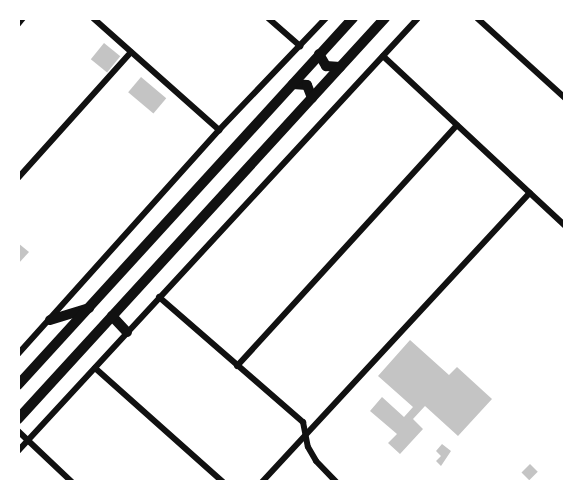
<!DOCTYPE html>
<html>
<head>
<meta charset="utf-8">
<style>
	body { margin:0 }
	#map { position:relative; width:583px; height:500px; overflow:hidden; background:#fff; font-family:"Fira Sans",sans-serif }
	div>[style] { position:absolute }
	.building>* { inset:0; background:#c4c4c4; transform-origin:0 0 }
	.minor>* { height:6px; margin:-3px; padding:0 3px; transform-origin:3px; border-radius:3px; background:#111 }
	.secondary>* { height:10px; margin:-5px; padding:0 5px; transform-origin:5px; border-radius:5px; background:#111 }
	span { translate:-50% -50%; white-space:nowrap; text-align:center; line-height:1.15; -webkit-text-stroke:4.5px #fff; paint-order:stroke }
	.frame { position:absolute; inset:0; border:20px solid #fff; pointer-events:none }
</style>
</head>
<body>
<div id="map">
	<div class="building">
		<div style="left:104px;top:43px;width:21px;height:21px;rotate:39deg"></div>
		<div style="left:141px;top:77px;width:33px;height:20px;rotate:40deg"></div>
		<div style="clip-path:polygon(18px 243px,29px 252px,18px 264px)"></div>
		<div style="clip-path:polygon(410px 340px,449px 375px,457px 367px,492px 399px,458px 436px,425px 406px,413px 419px,423px 429px,400px 454px,388px 443px,397px 434px,370px 411px,382px 397px,404px 417px,413px 407px,378px 376px)"></div>
		<div style="clip-path:polygon(442px 444px,451px 451px,441px 466px,436px 461px,441px 456px,436px 451px)"></div>
		<div style="left:530px;top:464px;width:11px;height:12px;rotate:45deg"></div>
	</div>
	<div class="minor">
		<div style="left:93px;top:18px;width:169px;rotate:41.6deg"></div>
		<div style="left:268px;top:18px;width:43px;rotate:41.2deg"></div>
		<div style="left:477px;top:18px;width:119px;rotate:42.3deg"></div>
		<div style="left:18px;top:24px;width:8px;rotate:-50deg"></div>
		<div style="left:383px;top:56px;width:249px;rotate:43deg"></div>
		<div style="left:18px;top:178px;width:169px;rotate:-48.1deg"></div>
		<div style="left:159px;top:297px;width:191px;rotate:41deg"></div>
		<div style="left:303px;top:422px;width:25px;rotate:79deg"></div>
		<div style="left:308px;top:447px;width:16px;rotate:60deg"></div>
		<div style="left:316px;top:461px;width:29px;rotate:46deg"></div>
		<div style="left:18px;top:354px;width:301px;rotate:-48.1deg"></div>
		<div style="left:219px;top:130px;width:155px;rotate:-46.3deg"></div>
		<div style="left:237px;top:366px;width:326px;rotate:-47.6deg"></div>
		<div style="left:95px;top:368px;width:171px;rotate:41.7deg"></div>
		<div style="left:18px;top:431px;width:74px;rotate:43.4deg"></div>
		<div style="left:18px;top:451px;width:589px;rotate:-47.27deg"></div>
		<div style="left:262px;top:482px;width:394px;rotate:-47.2deg"></div>
	</div>
	<div class="secondary">
		<div style="left:319px;top:54px;width:14px;rotate:60deg"></div>
		<div style="left:326px;top:66px;width:14px;rotate:4deg"></div>
		<div style="left:293px;top:84px;width:14px;rotate:4deg"></div>
		<div style="left:307px;top:85px;width:14px;rotate:69deg"></div>
		<div style="left:112px;top:316px;width:22px;rotate:47deg"></div>
		<div style="left:50px;top:320px;width:41px;rotate:-17.1deg"></div>
		<div style="left:18px;top:385px;width:497px;rotate:-47.6deg"></div>
		<div style="left:18px;top:419px;width:544px;rotate:-47.53deg"></div>
	</div>
	<div class="frame"></div>
</div>
</body>
</html>
